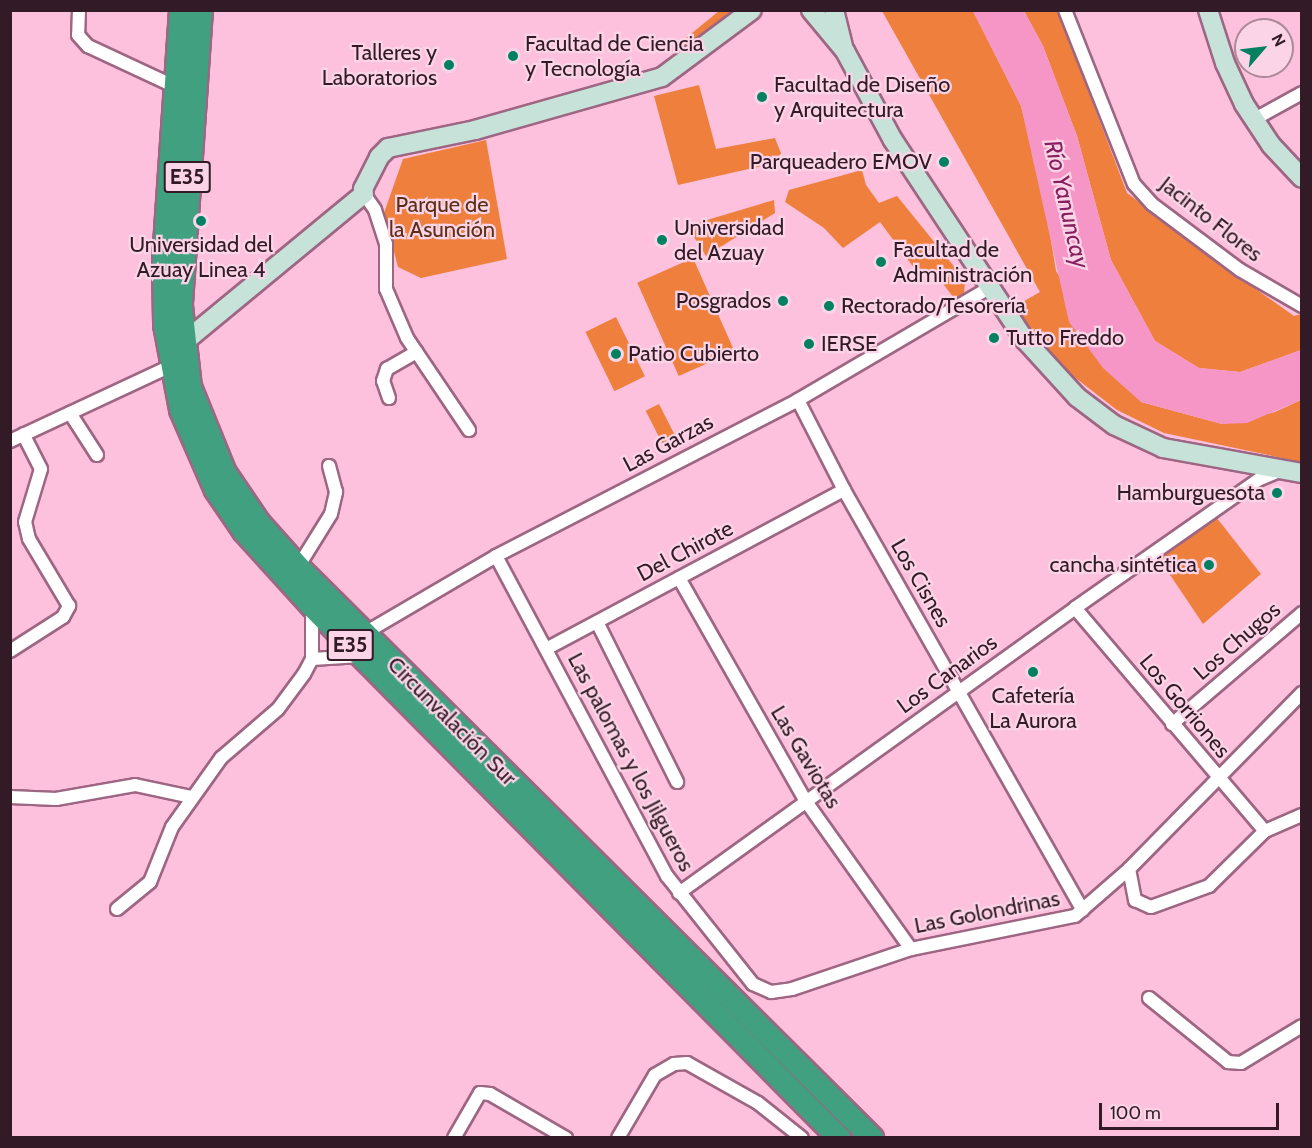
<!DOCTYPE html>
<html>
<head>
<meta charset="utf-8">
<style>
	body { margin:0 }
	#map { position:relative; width:1312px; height:1148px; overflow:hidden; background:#fdc0dd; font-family:Cabin,sans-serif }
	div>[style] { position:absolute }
	.green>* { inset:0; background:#ef7f3c; transform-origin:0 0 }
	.water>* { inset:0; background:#f596c7 }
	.roads { filter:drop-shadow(2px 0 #9d6682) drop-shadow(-2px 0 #9d6682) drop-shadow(0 2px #9d6682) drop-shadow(0 -2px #9d6682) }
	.street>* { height:12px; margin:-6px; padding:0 6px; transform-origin:6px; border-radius:6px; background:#fff }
	.secondary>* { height:18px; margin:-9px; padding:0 9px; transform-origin:9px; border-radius:9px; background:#c6e2d9 }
	.highway>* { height:22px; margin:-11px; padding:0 11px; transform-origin:11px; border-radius:11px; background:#40a080 }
	.dots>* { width:16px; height:16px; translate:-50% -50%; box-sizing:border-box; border:3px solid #fbd5e7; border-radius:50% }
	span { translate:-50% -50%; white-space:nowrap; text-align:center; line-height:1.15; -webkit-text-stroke:4.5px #fbd5e7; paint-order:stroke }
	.shield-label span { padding:2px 4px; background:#fbd5e7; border:2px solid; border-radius:4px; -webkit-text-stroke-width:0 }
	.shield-label { font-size:21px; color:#321b26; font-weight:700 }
	.poi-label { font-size:22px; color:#321b26 }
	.left { translate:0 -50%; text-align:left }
	.right { translate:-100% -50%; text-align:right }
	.park-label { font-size:22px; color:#5d3016 }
	.street-label { font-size:22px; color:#321b26 }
	.water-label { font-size:24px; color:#871f5e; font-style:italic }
	.frame { position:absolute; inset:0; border:12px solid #321b26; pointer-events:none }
	.north { position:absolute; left:1234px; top:18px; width:60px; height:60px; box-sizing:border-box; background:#fbd5e7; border:2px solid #ab8b9a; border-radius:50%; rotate:62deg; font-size:16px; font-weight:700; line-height:24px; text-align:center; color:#321b26 }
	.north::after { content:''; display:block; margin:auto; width:21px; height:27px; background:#018162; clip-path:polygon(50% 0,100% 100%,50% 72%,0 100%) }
	.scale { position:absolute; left:1099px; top:1103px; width:180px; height:27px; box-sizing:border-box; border:3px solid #321b26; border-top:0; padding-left:8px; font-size:18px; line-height:21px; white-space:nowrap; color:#321b26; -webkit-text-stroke:4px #fbd5e7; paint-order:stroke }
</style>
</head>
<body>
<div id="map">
	<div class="green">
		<div style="clip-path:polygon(719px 11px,739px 11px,683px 51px,686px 38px)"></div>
		<div style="clip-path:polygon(882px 11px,973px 11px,1021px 106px,1042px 186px,1056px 271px,1141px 402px,1222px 424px,1275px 412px,1301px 400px,1301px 462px,1164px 433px,1117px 410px,1060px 366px,1014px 307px,1040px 292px)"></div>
		<div style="clip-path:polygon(1024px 11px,1058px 11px,1127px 193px,1232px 272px,1294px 316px,1301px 314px,1301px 350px,1240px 372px,1199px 368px,1155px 341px,1111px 260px,1077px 136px,1043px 46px)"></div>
		<div style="clip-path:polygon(699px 85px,716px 149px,775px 138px,784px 161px,678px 185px,654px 96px)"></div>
		<div style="clip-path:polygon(486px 140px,507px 259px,421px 278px,398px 267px,384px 213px,403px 159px)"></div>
		<div style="clip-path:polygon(862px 170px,866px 185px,879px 203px,897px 196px,965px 280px,964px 295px,956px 301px,932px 269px,920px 276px,880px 222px,843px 248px,824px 228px,785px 202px,789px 190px)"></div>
		<div style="clip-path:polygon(774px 200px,775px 213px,706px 256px,687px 226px)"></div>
		<div style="left:693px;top:258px;width:102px;height:61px;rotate:66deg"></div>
		<div style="left:616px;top:317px;width:66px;height:34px;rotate:64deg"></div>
		<div style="left:659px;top:404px;width:37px;height:15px;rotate:63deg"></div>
		<div style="clip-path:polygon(1216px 517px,1261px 574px,1203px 624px,1158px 557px)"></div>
	</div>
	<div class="water">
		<div style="clip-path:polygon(973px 11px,1024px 11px,1043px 46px,1077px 136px,1111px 260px,1155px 341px,1199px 368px,1240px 372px,1301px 350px,1301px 400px,1247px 423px,1222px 424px,1141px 402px,1103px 368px,1069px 322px,1021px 106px)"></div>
	</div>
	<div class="roads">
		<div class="street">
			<div style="left:79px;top:10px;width:25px;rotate:92deg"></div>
			<div style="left:78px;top:35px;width:15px;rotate:48deg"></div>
			<div style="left:88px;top:46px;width:97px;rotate:25deg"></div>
			<div style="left:1065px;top:10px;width:187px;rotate:68.4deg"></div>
			<div style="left:1134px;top:184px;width:27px;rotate:48deg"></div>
			<div style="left:1152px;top:204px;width:110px;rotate:36.9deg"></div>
			<div style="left:1240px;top:270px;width:72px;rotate:30.1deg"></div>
			<div style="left:1253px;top:120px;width:56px;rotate:-28.9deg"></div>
			<div style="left:364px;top:194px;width:19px;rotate:55deg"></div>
			<div style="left:375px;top:210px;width:36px;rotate:72deg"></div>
			<div style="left:386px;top:244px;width:45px;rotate:90deg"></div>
			<div style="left:386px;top:289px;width:53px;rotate:66.8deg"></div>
			<div style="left:407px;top:338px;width:111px;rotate:56deg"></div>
			<div style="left:389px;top:398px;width:18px;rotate:-109deg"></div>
			<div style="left:383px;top:381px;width:13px;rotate:-72deg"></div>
			<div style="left:387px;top:369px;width:34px;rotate:-30deg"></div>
			<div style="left:798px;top:400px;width:101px;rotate:62.9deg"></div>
			<div style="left:844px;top:490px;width:483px;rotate:60.4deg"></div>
			<div style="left:70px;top:413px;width:50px;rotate:57.3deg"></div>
			<div style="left:10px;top:441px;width:178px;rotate:-25deg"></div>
			<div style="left:496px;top:556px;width:363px;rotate:61.9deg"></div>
			<div style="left:667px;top:876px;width:138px;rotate:51.5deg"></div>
			<div style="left:753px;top:984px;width:20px;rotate:24deg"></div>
			<div style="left:771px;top:992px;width:21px;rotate:-8deg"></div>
			<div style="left:792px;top:989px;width:126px;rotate:-18.6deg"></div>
			<div style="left:911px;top:949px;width:167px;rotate:-11.4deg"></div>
			<div style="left:1075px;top:916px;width:72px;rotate:-41deg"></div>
			<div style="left:1129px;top:869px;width:247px;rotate:-45.5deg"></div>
			<div style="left:298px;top:567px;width:62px;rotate:-58.1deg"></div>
			<div style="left:331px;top:514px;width:23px;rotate:-77deg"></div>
			<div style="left:336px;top:492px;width:27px;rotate:-105deg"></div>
			<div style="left:679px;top:578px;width:255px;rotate:60.4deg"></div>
			<div style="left:805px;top:800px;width:183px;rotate:54.6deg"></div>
			<div style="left:1075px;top:608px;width:293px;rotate:49.6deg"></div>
			<div style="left:597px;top:622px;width:179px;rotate:63.4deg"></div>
			<div style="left:365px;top:633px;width:152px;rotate:-30.4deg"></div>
			<div style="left:496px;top:556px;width:340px;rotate:-27.3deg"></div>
			<div style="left:798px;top:400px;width:221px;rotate:-30.4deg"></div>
			<div style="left:546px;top:649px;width:338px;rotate:-28.1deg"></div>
			<div style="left:10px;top:651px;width:63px;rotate:-32.7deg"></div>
			<div style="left:63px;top:617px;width:13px;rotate:-61deg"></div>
			<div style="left:69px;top:606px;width:78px;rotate:-120.8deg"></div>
			<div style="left:29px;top:539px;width:17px;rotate:-103deg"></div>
			<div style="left:25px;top:522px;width:55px;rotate:-73.2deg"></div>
			<div style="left:41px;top:469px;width:39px;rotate:-117deg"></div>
			<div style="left:312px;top:659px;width:49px;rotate:-3.5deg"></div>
			<div style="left:1172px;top:724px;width:171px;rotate:-40.5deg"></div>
			<div style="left:10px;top:797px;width:46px;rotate:2.5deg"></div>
			<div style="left:56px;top:799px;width:80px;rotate:-10deg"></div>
			<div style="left:135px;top:785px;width:57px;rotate:12.1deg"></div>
			<div style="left:1129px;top:869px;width:32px;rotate:79deg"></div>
			<div style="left:1135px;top:900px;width:17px;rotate:24deg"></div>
			<div style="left:1151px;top:907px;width:62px;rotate:-19.9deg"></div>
			<div style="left:1209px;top:886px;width:78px;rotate:-44.5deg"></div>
			<div style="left:1265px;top:831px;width:40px;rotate:-23.4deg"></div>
			<div style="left:679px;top:893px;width:488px;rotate:-35.7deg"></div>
			<div style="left:1075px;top:608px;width:223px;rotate:-35deg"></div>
			<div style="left:1258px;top:480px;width:25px;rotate:-23deg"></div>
			<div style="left:117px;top:909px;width:43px;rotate:-39.3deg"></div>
			<div style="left:150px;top:882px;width:59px;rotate:-68.2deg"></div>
			<div style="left:172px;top:827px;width:85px;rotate:-54.6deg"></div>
			<div style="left:221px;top:758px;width:75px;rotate:-40.7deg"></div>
			<div style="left:278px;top:709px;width:44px;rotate:-53.4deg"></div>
			<div style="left:304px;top:674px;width:17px;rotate:-62deg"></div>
			<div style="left:312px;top:659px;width:52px;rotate:-90deg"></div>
			<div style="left:1149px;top:998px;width:102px;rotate:39deg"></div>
			<div style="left:1228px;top:1062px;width:13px;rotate:4deg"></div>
			<div style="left:1241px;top:1063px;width:71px;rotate:-31.2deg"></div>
			<div style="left:454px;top:1138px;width:52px;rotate:-60deg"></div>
			<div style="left:480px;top:1093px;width:10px;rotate:6deg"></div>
			<div style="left:490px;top:1094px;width:88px;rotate:30.1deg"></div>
			<div style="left:618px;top:1138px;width:73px;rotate:-59.6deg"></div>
			<div style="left:655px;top:1075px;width:22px;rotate:-30deg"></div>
			<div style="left:674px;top:1064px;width:13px;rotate:-4deg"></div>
			<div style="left:687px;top:1063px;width:81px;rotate:29.4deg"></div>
			<div style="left:758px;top:1103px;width:56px;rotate:38.5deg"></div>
		</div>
		<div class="secondary">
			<div style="left:811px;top:10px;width:53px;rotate:50.3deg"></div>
			<div style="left:845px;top:51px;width:101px;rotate:61.7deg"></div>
			<div style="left:893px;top:140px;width:240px;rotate:56.6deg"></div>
			<div style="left:1025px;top:340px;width:77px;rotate:47.6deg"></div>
			<div style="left:1077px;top:397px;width:46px;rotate:37.1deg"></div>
			<div style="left:1114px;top:425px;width:54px;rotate:25.1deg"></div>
			<div style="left:1163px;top:448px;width:141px;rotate:10.2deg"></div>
			<div style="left:834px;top:10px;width:37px;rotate:76deg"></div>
			<div style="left:1208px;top:10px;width:56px;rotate:72.2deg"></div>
			<div style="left:1225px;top:63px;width:45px;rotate:65.1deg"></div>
			<div style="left:1244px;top:104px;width:49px;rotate:56.6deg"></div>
			<div style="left:1271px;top:145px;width:45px;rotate:46.8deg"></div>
			<div style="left:183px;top:343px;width:234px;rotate:-39.5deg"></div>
			<div style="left:364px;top:194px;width:5px;rotate:-101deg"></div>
			<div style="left:363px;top:189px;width:36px;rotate:-63deg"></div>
			<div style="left:379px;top:157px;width:13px;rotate:-45deg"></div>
			<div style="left:388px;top:148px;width:89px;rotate:-11.7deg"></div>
			<div style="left:475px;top:130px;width:194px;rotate:-15.8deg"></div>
			<div style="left:662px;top:77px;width:112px;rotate:-36.7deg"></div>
		</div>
		<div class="highway">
			<div style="left:181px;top:10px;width:249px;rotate:93.9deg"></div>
			<div style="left:164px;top:258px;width:67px;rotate:89.1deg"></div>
			<div style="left:165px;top:325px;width:86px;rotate:79.3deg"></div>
			<div style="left:181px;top:410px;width:87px;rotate:66.4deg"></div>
			<div style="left:216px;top:490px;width:50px;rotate:55.7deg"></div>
			<div style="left:244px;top:531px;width:101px;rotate:47.8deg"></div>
			<div style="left:312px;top:606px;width:749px;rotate:45.27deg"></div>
			<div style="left:201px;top:10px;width:297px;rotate:93.9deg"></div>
			<div style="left:181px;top:306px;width:81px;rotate:83.7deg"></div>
			<div style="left:190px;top:387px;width:93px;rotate:67.9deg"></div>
			<div style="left:225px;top:473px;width:60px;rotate:55.8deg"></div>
			<div style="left:259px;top:523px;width:59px;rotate:48.4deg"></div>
			<div style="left:298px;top:567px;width:810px;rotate:44.85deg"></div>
		</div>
	</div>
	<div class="dots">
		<div style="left:513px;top:56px;background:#018162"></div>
		<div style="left:449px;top:65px;background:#018162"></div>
		<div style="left:762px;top:97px;background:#018162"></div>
		<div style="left:944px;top:162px;background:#018162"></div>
		<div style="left:201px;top:221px;background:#018162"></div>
		<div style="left:662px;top:240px;background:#018162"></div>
		<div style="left:881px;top:262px;background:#018162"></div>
		<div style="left:783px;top:301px;background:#018162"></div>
		<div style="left:829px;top:306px;background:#018162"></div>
		<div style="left:994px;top:338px;background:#018162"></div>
		<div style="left:809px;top:344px;background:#018162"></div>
		<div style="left:616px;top:354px;background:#018162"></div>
		<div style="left:1277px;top:493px;background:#018162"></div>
		<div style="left:1209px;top:565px;background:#018162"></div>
		<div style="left:1033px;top:672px;background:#018162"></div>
	</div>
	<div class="shield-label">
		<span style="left:187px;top:177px">E35</span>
		<span style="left:350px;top:645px">E35</span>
	</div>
	<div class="poi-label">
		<span class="left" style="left:525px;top:56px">Facultad de Ciencia<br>y Tecnología</span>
		<span class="right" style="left:437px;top:65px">Talleres y<br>Laboratorios</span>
		<span class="left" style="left:774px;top:97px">Facultad de Diseño<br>y Arquitectura</span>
		<span class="right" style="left:932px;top:162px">Parqueadero EMOV</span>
		<span class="left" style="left:674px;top:240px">Universidad<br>del Azuay</span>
		<span style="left:201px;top:257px">Universidad del<br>Azuay Linea 4</span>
		<span class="left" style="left:893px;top:262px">Facultad de<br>Administración</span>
		<span class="right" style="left:771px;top:301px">Posgrados</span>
		<span class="left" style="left:841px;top:306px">Rectorado/Tesorería</span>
		<span class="left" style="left:1006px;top:338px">Tutto Freddo</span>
		<span class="left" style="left:821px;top:344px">IERSE</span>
		<span class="left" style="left:628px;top:354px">Patio Cubierto</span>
		<span class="right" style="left:1265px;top:493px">Hamburguesota</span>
		<span class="right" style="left:1197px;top:565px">cancha sintética</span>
		<span style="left:1033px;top:708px">Cafetería<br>La Aurora</span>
	</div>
	<div class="park-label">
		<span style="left:442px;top:217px">Parque de<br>la Asunción</span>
	</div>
	<div class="street-label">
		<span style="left:1211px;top:219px;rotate:38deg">Jacinto Flores</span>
		<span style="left:668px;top:443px;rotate:-28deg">Las Garzas</span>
		<span style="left:685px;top:551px;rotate:-28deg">Del Chirote</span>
		<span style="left:921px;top:583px;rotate:60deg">Los Cisnes</span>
		<span style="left:1237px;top:641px;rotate:-41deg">Los Chugos</span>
		<span style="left:947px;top:674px;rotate:-36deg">Los Canarios</span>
		<span style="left:1185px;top:706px;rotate:50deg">Los Gorriones</span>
		<span style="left:452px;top:721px;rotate:45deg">Circunvalación Sur</span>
		<span style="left:806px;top:757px;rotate:59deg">Las Gaviotas</span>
		<span style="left:631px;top:762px;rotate:62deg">Las palomas y los Jilgueros</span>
		<span style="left:987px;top:912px;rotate:-11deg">Las Golondrinas</span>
	</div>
	<div class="water-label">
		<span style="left:1067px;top:204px;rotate:77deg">Río Yanuncay</span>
	</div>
	<div class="frame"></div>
	<div class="north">N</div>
	<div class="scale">100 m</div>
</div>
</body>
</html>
